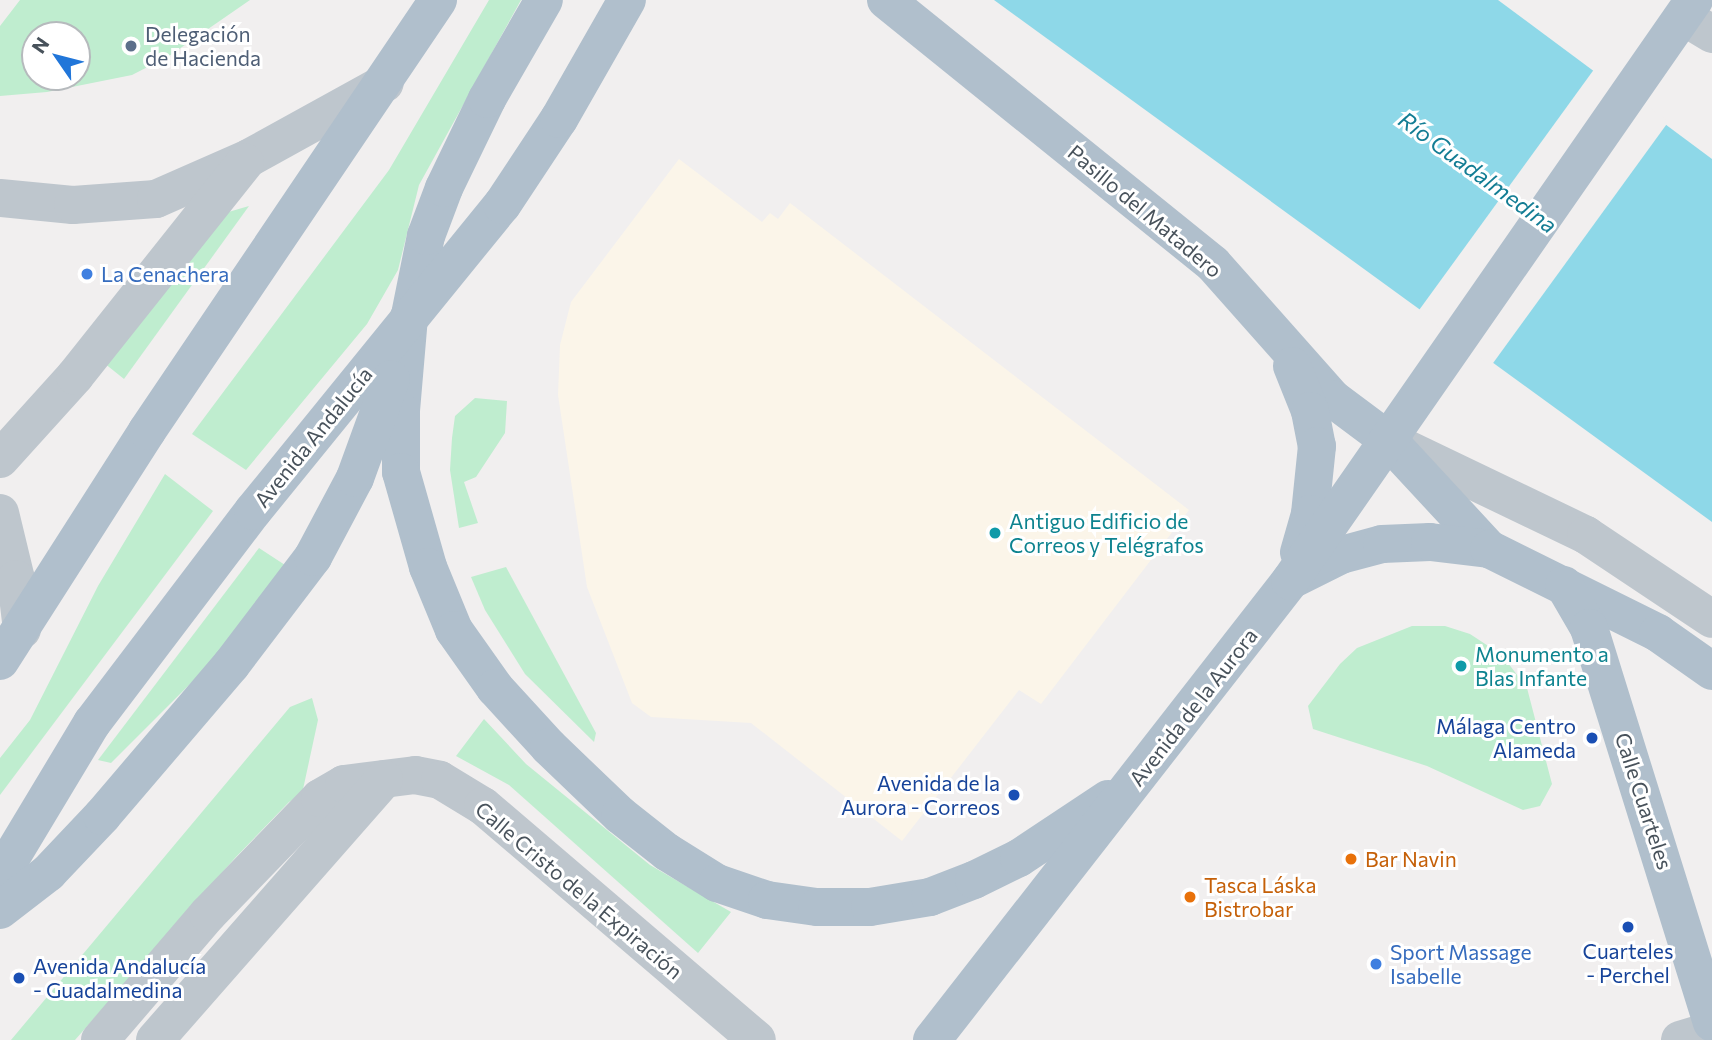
<!DOCTYPE html>
<html>
<head>
<meta charset="utf-8">
<style>
	body { margin:0 }
	#map { position:relative; width:1712px; height:1040px; overflow:hidden; background:#f1efef; font-family:Commissioner,sans-serif }
	div>[style] { position:absolute }
	.commercial>* { inset:0; background:#fbf5e9 }
	.green>* { inset:0; background:#bfedcf }
	.water>* { inset:0; background:#8ed8e8 }
	.pier>* { inset:0; background:#f1efef; transform-origin:0 0 }
	.minor>* { height:38px; margin:-19px; padding:0 19px; transform-origin:19px; border-radius:19px; background:#bec6cd }
	.major>* { height:38px; margin:-19px; padding:0 19px; transform-origin:19px; border-radius:19px; background:#b0bfcc }
	.dots>* { width:19px; height:19px; translate:-50% -50%; box-sizing:border-box; border:4px solid #fff; border-radius:50% }
	span { translate:-50% -50%; white-space:nowrap; text-align:center; line-height:1.15; -webkit-text-stroke:6px #fff; paint-order:stroke }
	.service-label { font-size:21px; color:#4e5e75 }
	.left { translate:0 -50%; text-align:left }
	.street-label { font-size:21px; color:#48525b }
	.shop-label { font-size:21px; color:#366cbe }
	.culture-label { font-size:21px; color:#0d838f }
	.transit-label { font-size:21px; color:#164399 }
	.right { translate:-100% -50%; text-align:right }
	.food-label { font-size:21px; color:#c56008 }
	.water-label { font-size:23px; color:#137d94; font-style:italic }
	.north { position:absolute; left:21px; top:21px; width:70px; height:70px; box-sizing:border-box; background:#fff; border:2px solid #b6babd; border-radius:50%; rotate:305deg; font-size:19px; font-weight:700; line-height:28px; text-align:center; color:#48525b }
	.north::after { content:''; display:block; margin:auto; width:24px; height:32px; background:#2176d9; clip-path:polygon(50% 0,100% 100%,50% 72%,0 100%) }
</style>
</head>
<body>
<div id="map">
	<div class="commercial">
		<div style="clip-path:polygon(679px 159px,762px 222px,770px 213px,778px 219px,790px 203px,1189px 510px,1041px 704px,1019px 690px,902px 841px,751px 723px,651px 717px,632px 703px,587px 587px,558px 395px,560px 345px,571px 302px)"></div>
	</div>
	<div class="green">
		<div style="clip-path:polygon(evenodd,20px 0,250px 0,169px 56px,132px 75px,47px 92px,0 96px,0 26px,20px 0,35px 35px,77px 35px,77px 77px,35px 77px,35px 35px)"></div>
		<div style="clip-path:polygon(489px 0,521px 0,419px 185px,398px 270px,367px 324px,246px 470px,192px 434px,389px 170px)"></div>
		<div style="clip-path:polygon(249px 206px,124px 379px,104px 363px,225px 213px)"></div>
		<div style="clip-path:polygon(475px 398px,507px 401px,505px 433px,476px 477px,464px 482px,478px 523px,459px 528px,450px 470px,452px 438px,455px 416px)"></div>
		<div style="clip-path:polygon(165px 474px,213px 511px,0 795px,0 758px,30px 720px,98px 586px)"></div>
		<div style="clip-path:polygon(259px 548px,285px 565px,211px 663px,111px 763px,98px 760px)"></div>
		<div style="clip-path:polygon(506px 567px,596px 733px,594px 742px,525px 674px,485px 610px,471px 577px)"></div>
		<div style="clip-path:polygon(1412px 626px,1445px 626px,1470px 634px,1502px 655px,1527px 688px,1552px 784px,1540px 806px,1523px 810px,1427px 766px,1313px 729px,1308px 706px,1340px 664px,1357px 648px)"></div>
		<div style="clip-path:polygon(312px 698px,318px 720px,302px 794px,289px 802px,235px 858px,75px 1040px,11px 1040px,290px 707px)"></div>
		<div style="clip-path:polygon(484px 719px,526px 764px,650px 865px,731px 912px,698px 953px,509px 785px,456px 756px)"></div>
	</div>
	<div class="water">
		<div style="clip-path:polygon(994px 0,1498px 0,1712px 159px,1712px 522px)"></div>
	</div>
	<div class="pier">
		<div style="left:1595px;top:68px;width:91px;height:302px;rotate:36deg"></div>
	</div>
	<div class="minor">
		<div style="left:1684px;top:17px;width:33px;rotate:31deg"></div>
		<div style="left:0;top:198px;width:73px;rotate:5.5deg"></div>
		<div style="left:73px;top:205px;width:83px;rotate:-4.1deg"></div>
		<div style="left:156px;top:199px;width:102px;rotate:-23.8deg"></div>
		<div style="left:249px;top:158px;width:155px;rotate:-28.9deg"></div>
		<div style="left:1388px;top:440px;width:220px;rotate:25.6deg"></div>
		<div style="left:1586px;top:535px;width:151px;rotate:33.7deg"></div>
		<div style="left:0;top:459px;width:112px;rotate:-47.9deg"></div>
		<div style="left:75px;top:376px;width:273px;rotate:-51.5deg"></div>
		<div style="left:0;top:513px;width:68px;rotate:76.4deg"></div>
		<div style="left:16px;top:579px;width:51px;rotate:83.3deg"></div>
		<div style="left:100px;top:1040px;width:166px;rotate:-49.4deg"></div>
		<div style="left:208px;top:914px;width:161px;rotate:-46deg"></div>
		<div style="left:320px;top:798px;width:28px;rotate:-30deg"></div>
		<div style="left:344px;top:784px;width:72px;rotate:-7.2deg"></div>
		<div style="left:415px;top:775px;width:25px;rotate:11deg"></div>
		<div style="left:440px;top:780px;width:50px;rotate:31.2deg"></div>
		<div style="left:483px;top:806px;width:360px;rotate:40.5deg"></div>
		<div style="left:155px;top:1040px;width:347px;rotate:-48.7deg"></div>
		<div style="left:1680px;top:1040px;width:34px;rotate:-17deg"></div>
	</div>
	<div class="major">
		<div style="left:886px;top:0;width:420px;rotate:38.9deg"></div>
		<div style="left:1213px;top:264px;width:181px;rotate:48.4deg"></div>
		<div style="left:1333px;top:399px;width:69px;rotate:36.7deg"></div>
		<div style="left:1388px;top:440px;width:149px;rotate:47.2deg"></div>
		<div style="left:410px;top:315px;width:81px;rotate:-78.6deg"></div>
		<div style="left:426px;top:236px;width:51px;rotate:-69.4deg"></div>
		<div style="left:444px;top:188px;width:99px;rotate:-64.2deg"></div>
		<div style="left:487px;top:99px;width:114px;rotate:-60.1deg"></div>
		<div style="left:409px;top:317px;width:94px;rotate:94.9deg"></div>
		<div style="left:401px;top:411px;width:61px;rotate:90deg"></div>
		<div style="left:401px;top:472px;width:99px;rotate:74.1deg"></div>
		<div style="left:428px;top:567px;width:68px;rotate:67.6deg"></div>
		<div style="left:454px;top:630px;width:71px;rotate:54.7deg"></div>
		<div style="left:495px;top:688px;width:80px;rotate:47.5deg"></div>
		<div style="left:549px;top:747px;width:98px;rotate:43.8deg"></div>
		<div style="left:620px;top:815px;width:60px;rotate:38.2deg"></div>
		<div style="left:667px;top:852px;width:59px;rotate:31.8deg"></div>
		<div style="left:717px;top:883px;width:53px;rotate:18.8deg"></div>
		<div style="left:767px;top:900px;width:50px;rotate:8deg"></div>
		<div style="left:817px;top:907px;width:53px"></div>
		<div style="left:870px;top:907px;width:61px;rotate:-9.5deg"></div>
		<div style="left:930px;top:897px;width:47px;rotate:-21.1deg"></div>
		<div style="left:974px;top:880px;width:50px;rotate:-26.1deg"></div>
		<div style="left:1019px;top:858px;width:107px;rotate:-33.5deg"></div>
		<div style="left:1292px;top:366px;width:48px;rotate:68.2deg"></div>
		<div style="left:1310px;top:411px;width:36px;rotate:79deg"></div>
		<div style="left:1317px;top:446px;width:68px;rotate:95.9deg"></div>
		<div style="left:1310px;top:514px;width:40px;rotate:106deg"></div>
		<div style="left:1295px;top:578px;width:51px;rotate:-26.6deg"></div>
		<div style="left:1341px;top:555px;width:42px;rotate:-15deg"></div>
		<div style="left:1382px;top:544px;width:48px;rotate:-2.4deg"></div>
		<div style="left:1430px;top:542px;width:59px;rotate:6.8deg"></div>
		<div style="left:1489px;top:549px;width:189px;rotate:26.4deg"></div>
		<div style="left:1658px;top:633px;width:66px;rotate:35.1deg"></div>
		<div style="left:1564px;top:585px;width:50px;rotate:59.8deg"></div>
		<div style="left:1589px;top:628px;width:413px;rotate:72.7deg"></div>
		<div style="left:0;top:661px;width:273px;rotate:-57.4deg"></div>
		<div style="left:147px;top:431px;width:520px;rotate:-55.97deg"></div>
		<div style="left:0;top:876px;width:179px;rotate:-59deg"></div>
		<div style="left:92px;top:723px;width:266px;rotate:-52.8deg"></div>
		<div style="left:253px;top:511px;width:395px;rotate:-50.9deg"></div>
		<div style="left:502px;top:205px;width:103px;rotate:-56.5deg"></div>
		<div style="left:559px;top:119px;width:137px;rotate:-60.3deg"></div>
		<div style="left:0;top:910px;width:61px;rotate:-37.6deg"></div>
		<div style="left:48px;top:873px;width:79px;rotate:-46.5deg"></div>
		<div style="left:102px;top:816px;width:199px;rotate:-49.5deg"></div>
		<div style="left:231px;top:665px;width:136px;rotate:-52.8deg"></div>
		<div style="left:313px;top:557px;width:89px;rotate:-62deg"></div>
		<div style="left:355px;top:478px;width:105px;rotate:-70deg"></div>
		<div style="left:932px;top:1040px;width:582px;rotate:-52.05deg"></div>
		<div style="left:1290px;top:581px;width:708px;rotate:-55.19deg"></div>
	</div>
	<div class="dots">
		<div style="left:131px;top:46px;background:#5c6f8a"></div>
		<div style="left:87px;top:274px;background:#3f7fe0"></div>
		<div style="left:995px;top:533px;background:#0f9aa8"></div>
		<div style="left:1461px;top:666px;background:#0f9aa8"></div>
		<div style="left:1592px;top:738px;background:#1a4fb4"></div>
		<div style="left:1014px;top:795px;background:#1a4fb4"></div>
		<div style="left:1351px;top:859px;background:#e8710a"></div>
		<div style="left:1190px;top:897px;background:#e8710a"></div>
		<div style="left:1628px;top:927px;background:#1a4fb4"></div>
		<div style="left:1376px;top:964px;background:#3f7fe0"></div>
		<div style="left:19px;top:978px;background:#1a4fb4"></div>
	</div>
	<div class="service-label">
		<span class="left" style="left:145px;top:46px">Delegación<br>de Hacienda</span>
	</div>
	<div class="street-label">
		<span style="left:1145px;top:211px;rotate:40deg">Pasillo del Matadero</span>
		<span style="left:313px;top:437px;rotate:-51deg">Avenida Andalucía</span>
		<span style="left:1193px;top:707px;rotate:-52deg">Avenida de la Aurora</span>
		<span style="left:1644px;top:801px;rotate:72deg">Calle Cuarteles</span>
		<span style="left:579px;top:890px;rotate:40deg">Calle Cristo de la Expiración</span>
	</div>
	<div class="shop-label">
		<span class="left" style="left:101px;top:274px">La Cenachera</span>
		<span class="left" style="left:1390px;top:964px">Sport Massage<br>Isabelle</span>
	</div>
	<div class="culture-label">
		<span class="left" style="left:1009px;top:533px">Antiguo Edificio de<br>Correos y Telégrafos</span>
		<span class="left" style="left:1475px;top:666px">Monumento a<br>Blas Infante</span>
	</div>
	<div class="transit-label">
		<span class="right" style="left:1576px;top:738px">Málaga Centro<br>Alameda</span>
		<span class="right" style="left:1000px;top:795px">Avenida de la<br>Aurora - Correos</span>
		<span style="left:1628px;top:963px">Cuarteles<br>- Perchel</span>
		<span class="left" style="left:33px;top:978px">Avenida Andalucía<br>- Guadalmedina</span>
	</div>
	<div class="food-label">
		<span class="left" style="left:1365px;top:859px">Bar Navin</span>
		<span class="left" style="left:1204px;top:897px">Tasca Láska<br>Bistrobar</span>
	</div>
	<div class="water-label">
		<span style="left:1478px;top:172px;rotate:36deg">Río Guadalmedina</span>
	</div>
	<div class="north">N</div>
</div>
</body>
</html>
